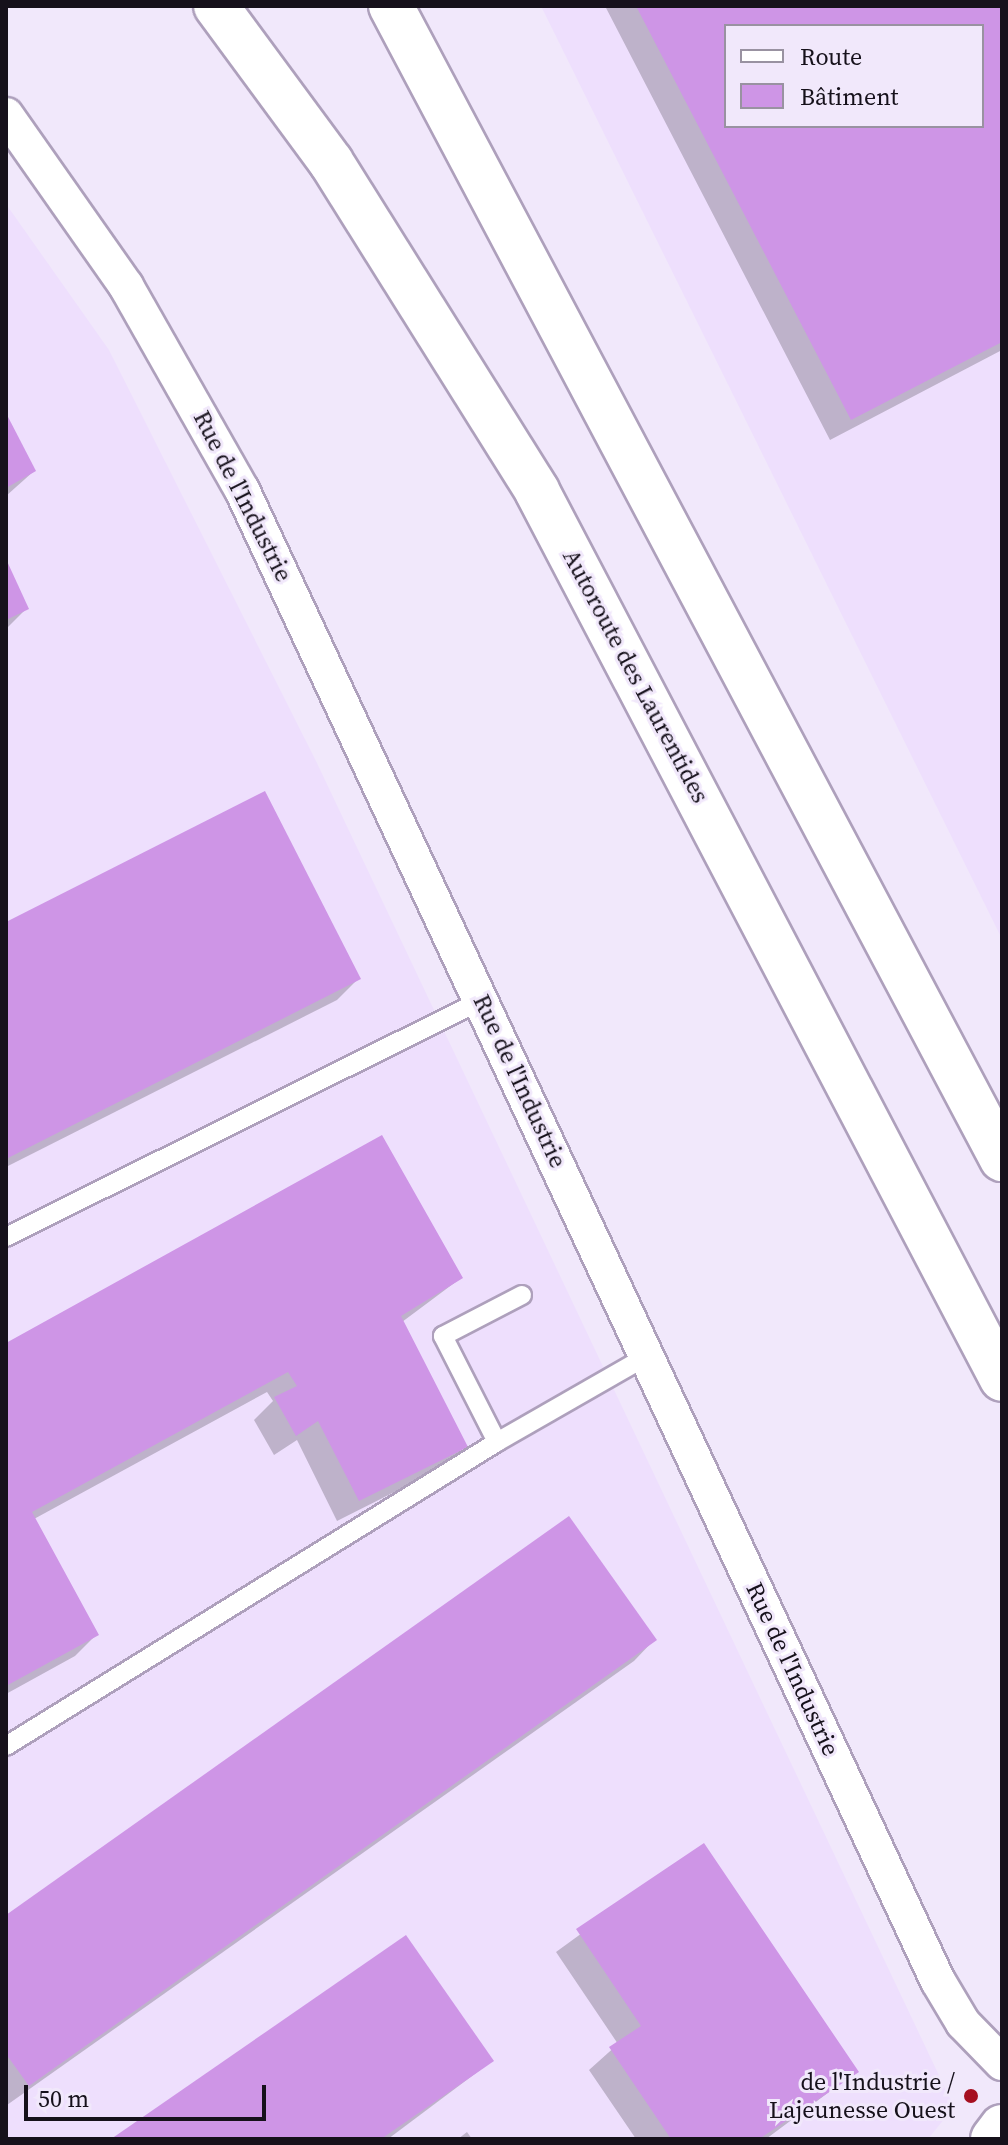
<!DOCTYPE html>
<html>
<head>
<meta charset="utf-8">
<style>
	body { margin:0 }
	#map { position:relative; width:1008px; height:2145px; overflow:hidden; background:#f1e8fb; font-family:"Source Serif 4",serif }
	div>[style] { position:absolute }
	.built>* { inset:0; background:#eedffd }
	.shadow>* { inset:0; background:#0003 }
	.building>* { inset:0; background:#ce95e6 }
	.roads { filter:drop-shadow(2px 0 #aea0bc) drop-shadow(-2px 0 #aea0bc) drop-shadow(0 2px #aea0bc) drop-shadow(0 -2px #aea0bc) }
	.lane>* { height:18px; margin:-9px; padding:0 9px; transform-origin:9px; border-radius:9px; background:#fff }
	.street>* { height:34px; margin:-17px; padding:0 17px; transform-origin:17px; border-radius:17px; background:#fff }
	.secondary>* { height:44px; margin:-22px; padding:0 22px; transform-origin:22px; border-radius:22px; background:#fff }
	.highway>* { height:44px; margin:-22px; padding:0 22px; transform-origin:22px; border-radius:22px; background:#fff }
	.dots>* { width:22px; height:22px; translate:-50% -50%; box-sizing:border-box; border:4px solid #f1e8fb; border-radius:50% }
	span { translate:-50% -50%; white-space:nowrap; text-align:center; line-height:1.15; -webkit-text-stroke:6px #f1e8fb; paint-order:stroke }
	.street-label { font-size:24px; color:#16111b }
	.poi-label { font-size:24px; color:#16111b }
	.right { translate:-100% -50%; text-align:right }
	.frame { position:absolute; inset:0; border:8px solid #16111b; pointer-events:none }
	.legend { position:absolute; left:724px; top:24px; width:260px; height:104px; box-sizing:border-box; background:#f1e8fb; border:2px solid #9992a1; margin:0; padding:10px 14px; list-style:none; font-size:24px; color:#16111b }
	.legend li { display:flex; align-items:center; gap:16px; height:40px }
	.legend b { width:40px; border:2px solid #9992a1 }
	.scale { position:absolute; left:24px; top:2085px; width:242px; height:36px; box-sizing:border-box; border:4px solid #16111b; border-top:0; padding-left:10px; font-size:24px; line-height:28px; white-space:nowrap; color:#16111b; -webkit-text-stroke:6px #f1e8fb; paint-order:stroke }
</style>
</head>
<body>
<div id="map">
	<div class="built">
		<div style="clip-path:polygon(evenodd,541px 6px,1002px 6px,1002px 939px,541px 6px,726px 26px,982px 26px,982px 126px,726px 126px,726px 26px)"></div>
		<div style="clip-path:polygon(6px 204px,109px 350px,316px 761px,954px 2107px,928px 2139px,6px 2139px)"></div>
	</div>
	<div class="shadow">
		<div style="clip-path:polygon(evenodd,605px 6px,1002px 6px,1002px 350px,830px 440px,605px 6px,726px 26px,982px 26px,982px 126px,726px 126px,726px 26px)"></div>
		<div style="clip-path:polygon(6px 417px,34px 471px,6px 496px)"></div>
		<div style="clip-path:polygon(6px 563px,26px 609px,6px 629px)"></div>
		<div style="clip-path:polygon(6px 925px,358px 979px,337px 1000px,6px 1167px)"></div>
		<div style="clip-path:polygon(461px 1278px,402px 1322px,465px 1446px,444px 1467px,337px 1521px,297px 1440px,274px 1455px,254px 1420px,273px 1401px,267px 1392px,34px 1519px,96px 1635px,75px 1656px,6px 1694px,6px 1345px)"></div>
		<div style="clip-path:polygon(654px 1640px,634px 1661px,7px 2105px,6px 1917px)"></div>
		<div style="clip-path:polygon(703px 1845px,856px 2072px,766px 2139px,636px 2139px,589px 2070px,618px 2044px,556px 1952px)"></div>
		<div style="clip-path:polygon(492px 2061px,388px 2139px,114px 2139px)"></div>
		<div style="clip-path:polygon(467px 2132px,472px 2139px,458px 2139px)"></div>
	</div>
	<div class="building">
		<div style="clip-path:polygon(evenodd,636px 6px,1002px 6px,1002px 342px,851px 420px,636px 6px,726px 26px,982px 26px,982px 126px,726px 126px,726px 26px)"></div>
		<div style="clip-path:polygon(6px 413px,36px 471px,6px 488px)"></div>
		<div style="clip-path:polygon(6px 559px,29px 609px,6px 620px)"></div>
		<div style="clip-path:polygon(265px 791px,361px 979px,6px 1159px,6px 922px)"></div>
		<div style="clip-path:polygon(382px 1135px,463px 1278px,401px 1316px,468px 1447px,359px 1501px,318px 1421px,296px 1436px,274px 1397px,297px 1386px,288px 1372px,32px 1512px,99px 1635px,6px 1686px,6px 1343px)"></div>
		<div style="clip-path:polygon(569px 1516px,657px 1640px,29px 2086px,6px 2054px,6px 1915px)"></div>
		<div style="clip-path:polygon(704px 1843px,859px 2072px,759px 2139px,671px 2139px,609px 2047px,641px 2026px,576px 1929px)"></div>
		<div style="clip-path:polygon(406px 1935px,494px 2061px,381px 2139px,111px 2139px)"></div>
	</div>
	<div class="roads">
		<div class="lane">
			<div style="left:6px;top:1237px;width:532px;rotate:-26.47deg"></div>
			<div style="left:497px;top:1442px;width:173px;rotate:-29.8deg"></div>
			<div style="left:6px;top:1746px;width:577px;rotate:-31.76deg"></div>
			<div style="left:497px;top:1442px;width:119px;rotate:-117deg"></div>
			<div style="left:443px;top:1336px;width:89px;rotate:-27.4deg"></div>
		</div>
		<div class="street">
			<div style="left:6px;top:115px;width:209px;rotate:54.9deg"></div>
			<div style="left:126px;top:286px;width:235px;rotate:60.4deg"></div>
			<div style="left:242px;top:490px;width:1645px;rotate:64.98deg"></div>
			<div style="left:938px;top:1981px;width:49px;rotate:59.2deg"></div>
			<div style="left:963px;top:2023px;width:56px;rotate:45.7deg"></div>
		</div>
		<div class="secondary">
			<div style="left:993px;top:2139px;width:15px;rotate:-53deg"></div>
		</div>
		<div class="highway">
			<div style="left:216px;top:6px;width:194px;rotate:53.6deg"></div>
			<div style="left:331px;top:162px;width:388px;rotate:57.9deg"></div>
			<div style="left:537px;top:491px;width:1002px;rotate:62.36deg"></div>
			<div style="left:391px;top:6px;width:1305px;rotate:62.08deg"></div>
		</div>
	</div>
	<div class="dots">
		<div style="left:971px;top:2096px;background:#a60f20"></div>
	</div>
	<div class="street-label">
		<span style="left:243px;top:496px;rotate:63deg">Rue de l'Industrie</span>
		<span style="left:636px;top:676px;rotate:62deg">Autoroute des Laurentides</span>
		<span style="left:520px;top:1081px;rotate:65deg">Rue de l'Industrie</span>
		<span style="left:793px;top:1669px;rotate:65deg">Rue de l'Industrie</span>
	</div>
	<div class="poi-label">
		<span class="right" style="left:955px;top:2096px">de l'Industrie /<br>Lajeunesse Ouest</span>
	</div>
	<div class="frame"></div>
	<ul class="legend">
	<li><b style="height:10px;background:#fff"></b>Route</li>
	<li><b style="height:22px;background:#ce95e6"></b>Bâtiment</li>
	</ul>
	<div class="scale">50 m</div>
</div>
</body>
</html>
